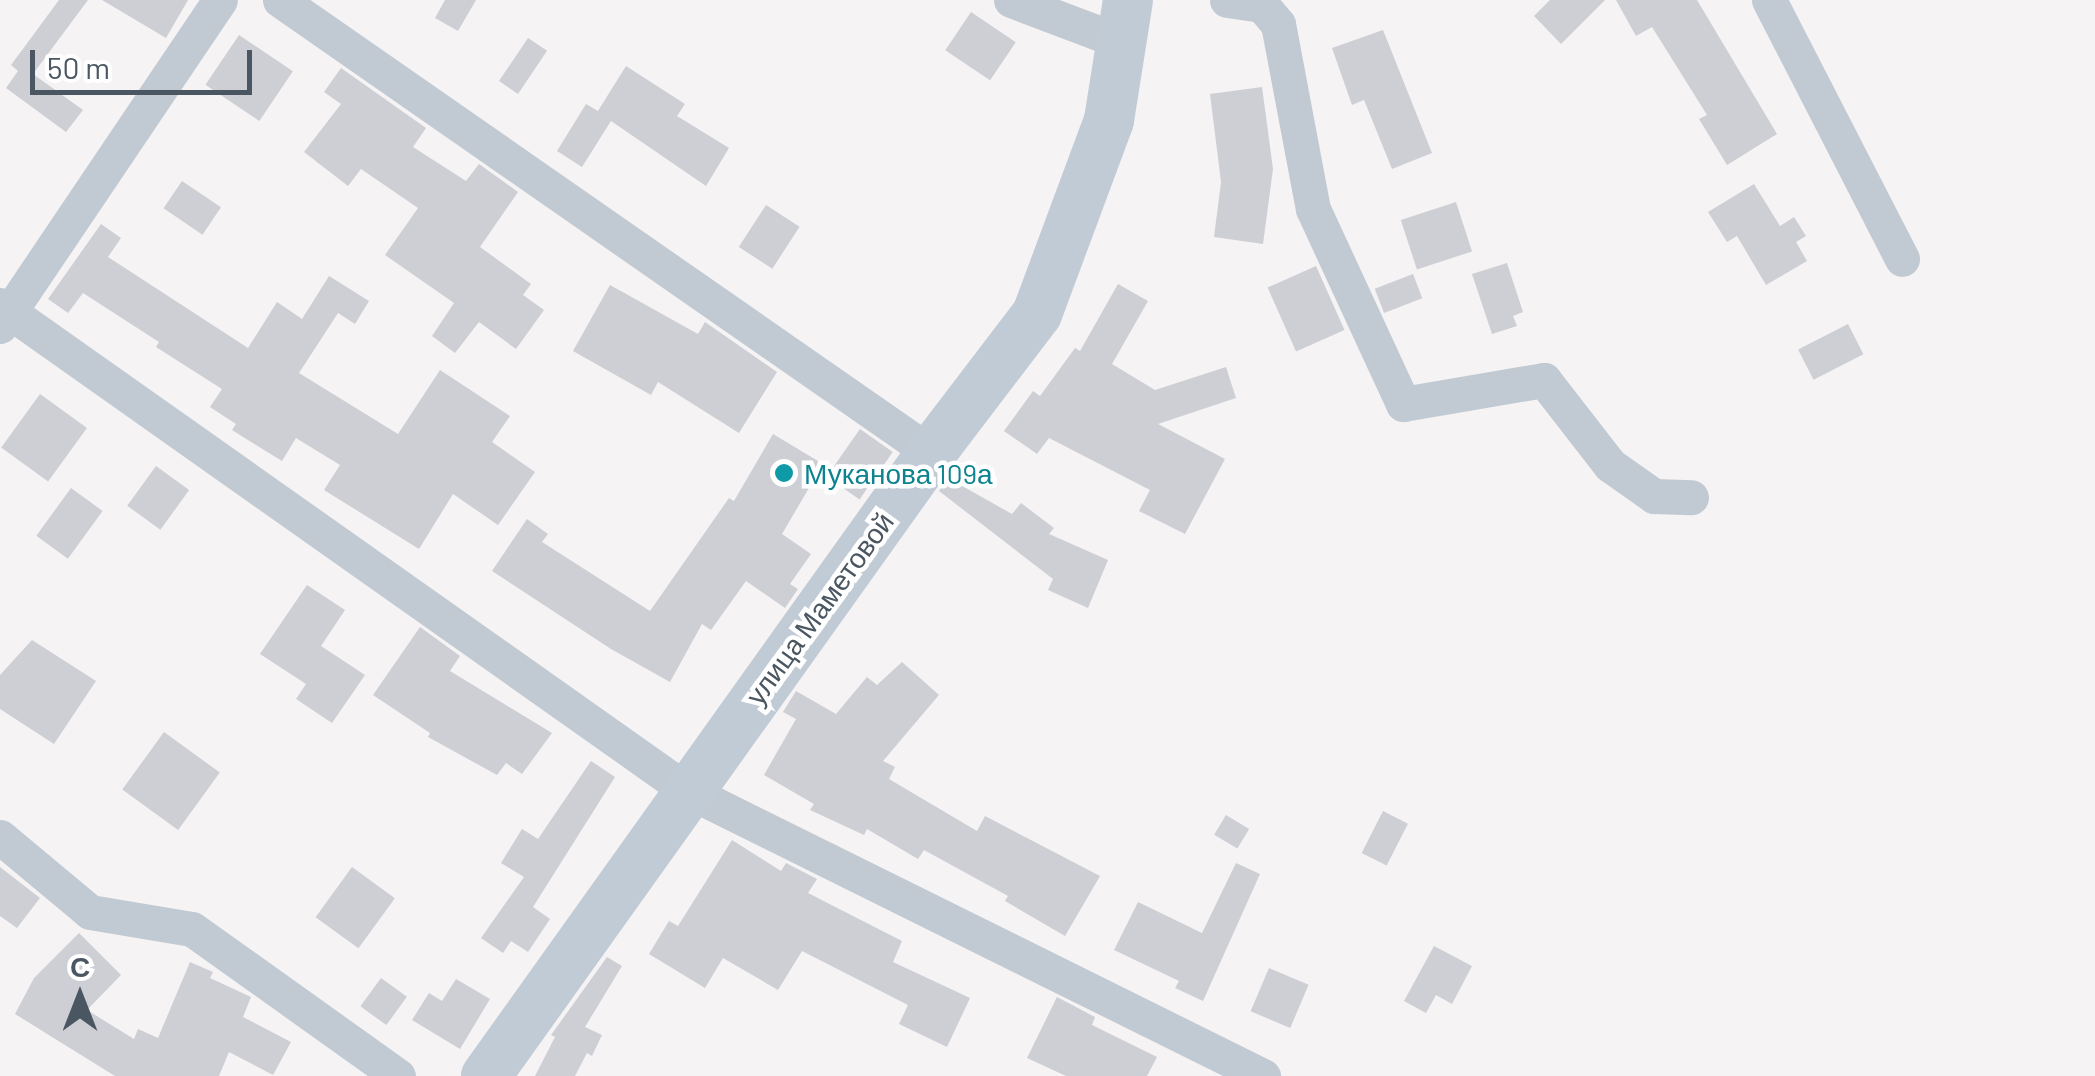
<!DOCTYPE html>
<html>
<head>
<meta charset="utf-8">
<style>
	body { margin:0 }
	#map { position:relative; width:2095px; height:1076px; overflow:hidden; background:#f5f3f3; font-family:Barlow,sans-serif }
	div>[style] { position:absolute }
	.building>* { inset:0; background:#cdcfd5; transform-origin:0 0 }
	.street>* { height:35px; margin:-17.5px; padding:0 17.5px; transform-origin:17.5px; border-radius:17.5px; background:#c1cad2 }
	.secondary>* { height:50px; margin:-25px; padding:0 25px; transform-origin:25px; border-radius:25px; background:#c1cbd6 }
	.dots>* { width:28px; height:28px; translate:-50% -50%; box-sizing:border-box; border:5px solid #fff; border-radius:50% }
	span { translate:-50% -50%; white-space:nowrap; text-align:center; line-height:1.15; -webkit-text-stroke:9px #fff; paint-order:stroke }
	.culture-label { font-size:28px; color:#0d838f }
	.left { translate:0 -50%; text-align:left }
	.street-label { font-size:28px; color:#4a5661 }
	.north { position:absolute; left:30px; top:946px; width:100px; height:100px; -webkit-text-stroke:8px #fff; paint-order:stroke; rotate:0deg; font-size:28px; font-weight:700; line-height:40px; text-align:center; color:#4a5661 }
	.north::after { content:''; display:block; margin:auto; width:35px; height:45px; background:#4a5661; clip-path:polygon(50% 0,100% 100%,50% 72%,0 100%) }
	.scale { position:absolute; left:30px; top:50px; width:222px; height:45px; box-sizing:border-box; border:5px solid #4a5661; border-top:0; padding-left:12px; font-size:30px; line-height:35px; white-space:nowrap; color:#4a5661; -webkit-text-stroke:8px #fff; paint-order:stroke }
</style>
</head>
<body>
<div id="map">
	<div class="building">
		<div style="clip-path:polygon(59px 0,88px 0,33px 74px,83px 110px,66px 132px,6px 88px,18px 71px,11px 65px)"></div>
		<div style="clip-path:polygon(102px 0,188px 0,166px 38px)"></div>
		<div style="clip-path:polygon(445px 0,476px 0,458px 31px,435px 18px)"></div>
		<div style="clip-path:polygon(1550px 0,1605px 0,1561px 44px,1534px 16px)"></div>
		<div style="clip-path:polygon(1616px 0,1697px 0,1777px 134px,1727px 165px,1699px 119px,1707px 115px,1652px 27px,1636px 36px)"></div>
		<div style="left:971px;top:12px;width:54px;height:46px;rotate:34deg"></div>
		<div style="clip-path:polygon(1383px 30px,1432px 153px,1392px 169px,1364px 100px,1352px 105px,1332px 48px)"></div>
		<div style="left:239px;top:35px;width:65px;height:60px;rotate:34deg"></div>
		<div style="left:528px;top:38px;width:23px;height:52px;rotate:34deg"></div>
		<div style="clip-path:polygon(626px 66px,685px 104px,677px 116px,729px 148px,706px 186px,611px 121px,582px 167px,557px 151px,586px 104px,598px 111px)"></div>
		<div style="clip-path:polygon(341px 68px,426px 128px,413px 147px,466px 181px,479px 164px,518px 192px,480px 247px,531px 284px,523px 295px,544px 310px,516px 349px,479px 322px,455px 353px,432px 336px,454px 303px,385px 255px,418px 208px,361px 169px,348px 186px,304px 152px,341px 104px,324px 92px)"></div>
		<div style="clip-path:polygon(1262px 87px,1273px 169px,1263px 244px,1214px 237px,1221px 182px,1210px 94px)"></div>
		<div style="left:182px;top:181px;width:47px;height:33px;rotate:34deg"></div>
		<div style="clip-path:polygon(1754px 184px,1780px 226px,1794px 217px,1806px 236px,1796px 242px,1807px 261px,1766px 285px,1737px 236px,1727px 242px,1708px 212px)"></div>
		<div style="left:1456px;top:202px;width:52px;height:58px;rotate:72deg"></div>
		<div style="left:766px;top:205px;width:40px;height:50px;rotate:33deg"></div>
		<div style="clip-path:polygon(101px 224px,121px 238px,108px 257px,248px 348px,277px 302px,302px 319px,329px 276px,369px 301px,355px 324px,338px 313px,299px 373px,398px 434px,440px 370px,510px 416px,492px 442px,535px 472px,498px 525px,453px 494px,419px 549px,324px 490px,340px 465px,296px 438px,282px 461px,232px 430px,236px 424px,210px 407px,222px 389px,156px 347px,159px 342px,83px 293px,68px 313px,48px 299px)"></div>
		<div style="clip-path:polygon(1507px 263px,1523px 312px,1513px 316px,1517px 326px,1492px 334px,1472px 274px)"></div>
		<div style="left:1316px;top:266px;width:70px;height:53px;rotate:66deg"></div>
		<div style="left:1413px;top:274px;width:26px;height:41px;rotate:69deg"></div>
		<div style="clip-path:polygon(1118px 284px,1148px 301px,1112px 364px,1155px 390px,1226px 367px,1236px 398px,1158px 424px,1225px 459px,1185px 534px,1139px 511px,1150px 490px,1049px 438px,1037px 454px,1004px 431px,1033px 391px,1040px 396px,1075px 348px,1080px 351px)"></div>
		<div style="clip-path:polygon(610px 285px,698px 334px,705px 322px,777px 372px,739px 433px,658px 382px,651px 395px,573px 351px)"></div>
		<div style="left:1848px;top:324px;width:34px;height:56px;rotate:63deg"></div>
		<div style="left:40px;top:394px;width:58px;height:66px;rotate:36deg"></div>
		<div style="left:860px;top:429px;width:40px;height:58px;rotate:35deg"></div>
		<div style="clip-path:polygon(773px 434px,823px 464px,782px 534px,811px 554px,790px 584px,798px 589px,785px 608px,746px 581px,711px 630px,702px 624px,670px 682px,611px 649px,492px 571px,527px 519px,548px 534px,542px 542px,650px 611px,729px 498px,734px 501px)"></div>
		<div style="left:156px;top:466px;width:41px;height:49px;rotate:36deg"></div>
		<div style="clip-path:polygon(948px 478px,1012px 514px,1021px 503px,1054px 528px,1049px 534px,1108px 560px,1088px 608px,1048px 590px,1053px 579px,939px 491px)"></div>
		<div style="left:71px;top:488px;width:39px;height:59px;rotate:36deg"></div>
		<div style="clip-path:polygon(307px 585px,345px 610px,321px 646px,365px 675px,332px 723px,296px 699px,306px 684px,260px 654px)"></div>
		<div style="clip-path:polygon(420px 627px,460px 656px,450px 671px,552px 733px,522px 774px,506px 763px,497px 775px,428px 737px,430px 733px,373px 695px)"></div>
		<div style="clip-path:polygon(32px 640px,96px 681px,54px 744px,0 709px,0 675px)"></div>
		<div style="clip-path:polygon(902px 662px,939px 695px,883px 761px,895px 767px,889px 779px,977px 831px,985px 816px,1100px 876px,1065px 936px,1005px 901px,1008px 896px,924px 850px,918px 859px,867px 829px,864px 835px,810px 810px,814px 804px,764px 775px,796px 719px,783px 712px,796px 691px,836px 714px,867px 677px,877px 685px)"></div>
		<div style="left:164px;top:732px;width:69px;height:71px;rotate:36deg"></div>
		<div style="clip-path:polygon(591px 761px,615px 777px,533px 907px,550px 919px,528px 952px,511px 941px,503px 953px,481px 938px,524px 877px,501px 863px,522px 829px,538px 839px)"></div>
		<div style="left:1383px;top:811px;width:28px;height:47px;rotate:27deg"></div>
		<div style="left:1226px;top:815px;width:27px;height:23px;rotate:31deg"></div>
		<div style="clip-path:polygon(732px 840px,781px 871px,786px 863px,817px 879px,808px 893px,902px 941px,893px 962px,970px 998px,947px 1047px,899px 1024px,908px 1005px,802px 951px,778px 990px,723px 958px,705px 988px,649px 954px,669px 921px,678px 926px)"></div>
		<div style="clip-path:polygon(1236px 863px,1260px 874px,1203px 1001px,1175px 988px,1179px 981px,1114px 950px,1138px 902px,1202px 933px)"></div>
		<div style="clip-path:polygon(0 867px,40px 898px,17px 928px,0 916px)"></div>
		<div style="left:352px;top:867px;width:53px;height:62px;rotate:36deg"></div>
		<div style="clip-path:polygon(79px 933px,121px 975px,87px 1010px,134px 1039px,138px 1029px,158px 1038px,190px 962px,213px 972px,210px 978px,251px 997px,243px 1017px,291px 1042px,273px 1075px,229px 1052px,219px 1076px,115px 1076px,15px 1014px,34px 978px)"></div>
		<div style="clip-path:polygon(1434px 946px,1472px 966px,1452px 1004px,1436px 995px,1426px 1013px,1404px 1001px)"></div>
		<div style="clip-path:polygon(607px 957px,622px 966px,585px 1027px,602px 1035px,592px 1056px,587px 1053px,575px 1076px,535px 1076px,555px 1037px,551px 1035px)"></div>
		<div style="left:1269px;top:968px;width:43px;height:47px;rotate:23deg"></div>
		<div style="left:381px;top:978px;width:32px;height:35px;rotate:36deg"></div>
		<div style="clip-path:polygon(456px 979px,490px 999px,460px 1049px,412px 1020px,429px 993px,442px 1001px)"></div>
		<div style="clip-path:polygon(1057px 997px,1095px 1017px,1092px 1025px,1157px 1057px,1147px 1076px,1066px 1076px,1027px 1058px)"></div>
	</div>
	<div class="street">
		<div style="left:280px;top:0;width:793px;rotate:34.83deg"></div>
		<div style="left:1011px;top:0;width:119px;rotate:20.7deg"></div>
		<div style="left:1227px;top:0;width:35px;rotate:8deg"></div>
		<div style="left:1262px;top:5px;width:25px;rotate:50deg"></div>
		<div style="left:1278px;top:24px;width:188px;rotate:79.3deg"></div>
		<div style="left:1313px;top:209px;width:215px;rotate:65.2deg"></div>
		<div style="left:1403px;top:404px;width:143px;rotate:-9.7deg"></div>
		<div style="left:1544px;top:380px;width:108px;rotate:52.2deg"></div>
		<div style="left:1610px;top:465px;width:54px;rotate:35.2deg"></div>
		<div style="left:1654px;top:496px;width:37px;rotate:2deg"></div>
		<div style="left:1769px;top:0;width:291px;rotate:62.8deg"></div>
		<div style="left:0;top:305px;width:842px;rotate:35.24deg"></div>
		<div style="left:688px;top:791px;width:642px;rotate:26.37deg"></div>
		<div style="left:0;top:326px;width:393px;rotate:-56deg"></div>
		<div style="left:0;top:837px;width:117px;rotate:39.8deg"></div>
		<div style="left:90px;top:912px;width:103px;rotate:9.5deg"></div>
		<div style="left:192px;top:929px;width:253px;rotate:35.5deg"></div>
	</div>
	<div class="secondary">
		<div style="left:486px;top:1076px;width:766px;rotate:-54.46deg"></div>
		<div style="left:931px;top:453px;width:175px;rotate:-52.7deg"></div>
		<div style="left:1037px;top:314px;width:207px;rotate:-69.6deg"></div>
		<div style="left:1109px;top:120px;width:121px;rotate:-81deg"></div>
	</div>
	<div class="dots">
		<div style="left:784px;top:473px;background:#0f9aa8"></div>
	</div>
	<div class="culture-label">
		<span class="left" style="left:804px;top:473px">Муканова 109а</span>
	</div>
	<div class="street-label">
		<span style="left:819px;top:608px;rotate:-54deg">улица Маметовой</span>
	</div>
	<div class="north">С</div>
	<div class="scale">50 m</div>
</div>
</body>
</html>
